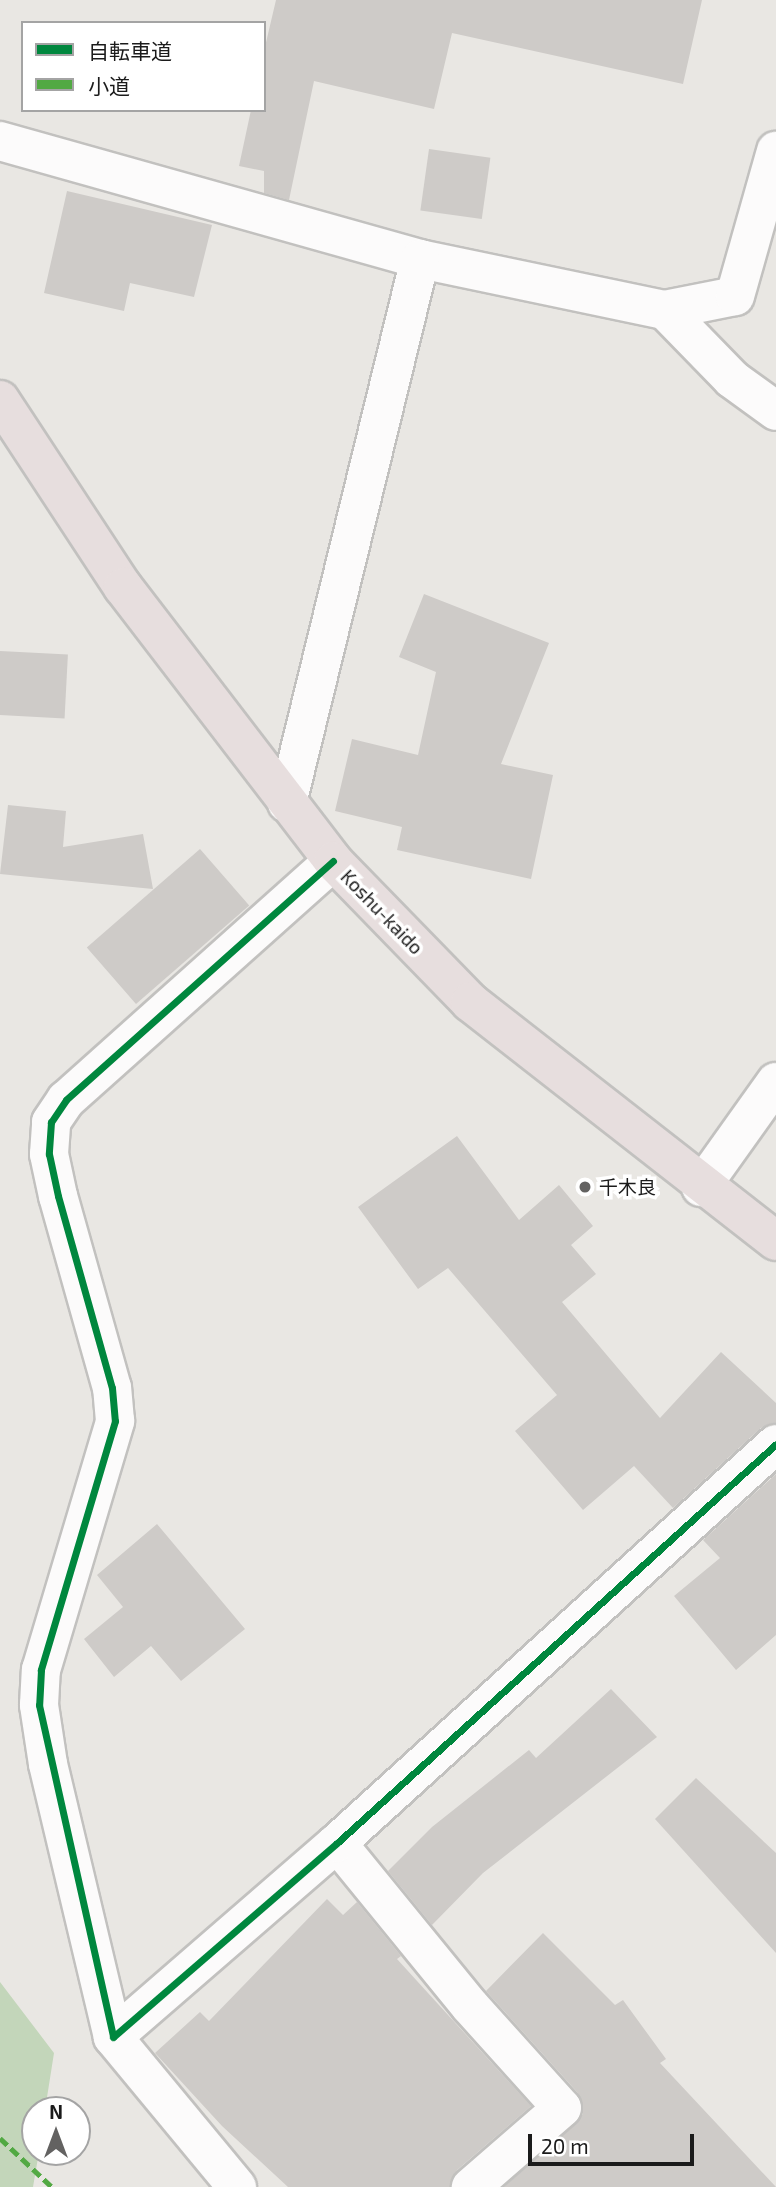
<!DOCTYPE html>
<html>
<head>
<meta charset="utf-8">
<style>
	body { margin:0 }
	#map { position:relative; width:776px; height:2187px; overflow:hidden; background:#e9e7e3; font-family:"Exo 2","Noto Sans JP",sans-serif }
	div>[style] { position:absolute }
	.forest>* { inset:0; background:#c3d6ba }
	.building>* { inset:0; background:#cecbc8; transform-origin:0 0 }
	.roads { filter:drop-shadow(2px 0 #c2c1bf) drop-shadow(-2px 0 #c2c1bf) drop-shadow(0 2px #c2c1bf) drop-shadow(0 -2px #c2c1bf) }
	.minor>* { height:38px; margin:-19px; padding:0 19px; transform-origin:19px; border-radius:19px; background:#fcfbfb }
	.highway>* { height:38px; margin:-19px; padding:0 19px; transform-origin:19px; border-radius:19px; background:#e7dede }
	.quiet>* { height:5px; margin-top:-2.5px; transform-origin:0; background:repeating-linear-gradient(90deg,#52a943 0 10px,transparent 0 15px) }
	.cycleway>* { height:7px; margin:-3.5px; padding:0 3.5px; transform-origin:3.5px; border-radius:3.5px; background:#00873e }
	.dots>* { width:19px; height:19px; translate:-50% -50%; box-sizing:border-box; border:4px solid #fff; border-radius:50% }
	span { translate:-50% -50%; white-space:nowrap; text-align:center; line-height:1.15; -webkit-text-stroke:7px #fff; paint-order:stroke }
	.street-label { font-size:19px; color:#1b1b1b }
	.poi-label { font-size:19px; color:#1b1b1b }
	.left { translate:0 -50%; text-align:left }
	.legend { position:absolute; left:21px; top:21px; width:245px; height:91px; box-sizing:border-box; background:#fff; border:2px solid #a4a4a4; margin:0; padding:9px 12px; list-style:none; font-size:21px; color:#1b1b1b }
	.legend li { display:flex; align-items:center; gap:14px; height:35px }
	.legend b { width:35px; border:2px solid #a4a4a4 }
	.north { position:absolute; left:21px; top:2096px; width:70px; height:70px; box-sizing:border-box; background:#fff; border:2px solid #a4a4a4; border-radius:50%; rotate:0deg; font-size:19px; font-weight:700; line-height:28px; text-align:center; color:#1b1b1b }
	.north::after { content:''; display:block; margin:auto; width:24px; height:32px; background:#636261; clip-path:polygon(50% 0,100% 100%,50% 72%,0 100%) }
	.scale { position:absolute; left:528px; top:2134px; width:166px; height:32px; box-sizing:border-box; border:4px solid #1b1b1b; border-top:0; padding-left:9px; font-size:21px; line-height:24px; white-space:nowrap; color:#1b1b1b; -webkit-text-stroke:5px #fff; paint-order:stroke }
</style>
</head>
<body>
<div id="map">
	<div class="forest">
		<div style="clip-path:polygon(0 1982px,54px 2053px,45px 2110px,35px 2110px,39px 2152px,33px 2187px,0 2187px)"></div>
	</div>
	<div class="building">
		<div style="clip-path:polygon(276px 0,702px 0,683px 84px,452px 33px,434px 109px,314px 81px,289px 200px,264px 193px,264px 171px,239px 166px,251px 110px,264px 110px,264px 51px)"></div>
		<div style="left:429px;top:149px;width:62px;height:62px;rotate:8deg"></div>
		<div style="clip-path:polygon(67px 191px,212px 225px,194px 297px,130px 283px,124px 311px,44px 293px)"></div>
		<div style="clip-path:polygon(424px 594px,549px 643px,501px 764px,553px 775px,531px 879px,397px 850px,402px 827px,335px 811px,352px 739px,418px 755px,436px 672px,399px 657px)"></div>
		<div style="left:0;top:651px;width:68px;height:64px;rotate:3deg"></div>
		<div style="clip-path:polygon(8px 805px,66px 811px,63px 847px,143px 834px,153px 889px,0 874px)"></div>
		<div style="left:200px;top:849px;width:75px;height:150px;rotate:49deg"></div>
		<div style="clip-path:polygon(457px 1136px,519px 1220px,559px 1185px,593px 1226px,571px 1245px,596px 1274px,562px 1302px,660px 1418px,721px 1352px,776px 1403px,776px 1423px,761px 1428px,673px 1508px,634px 1466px,583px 1510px,515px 1431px,557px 1395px,448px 1268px,418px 1289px,358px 1207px)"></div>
		<div style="clip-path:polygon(776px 1474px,776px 1635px,736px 1670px,674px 1596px,720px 1558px,703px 1540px)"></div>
		<div style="clip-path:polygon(157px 1524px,245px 1629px,181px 1681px,151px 1646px,114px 1677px,84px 1639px,123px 1607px,97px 1575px)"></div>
		<div style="clip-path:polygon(611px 1689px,657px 1737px,483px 1873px,432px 1925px,388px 1871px,432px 1827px,529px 1750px,536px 1758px)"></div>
		<div style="clip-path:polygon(696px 1778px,776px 1853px,776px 1953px,655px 1819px)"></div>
		<div style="clip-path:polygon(327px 1899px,343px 1915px,357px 1902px,401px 1956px,397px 1959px,531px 2106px,457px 2170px,450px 2187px,288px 2187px,222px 2126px,155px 2053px,200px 2012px,209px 2021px)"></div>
		<div style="clip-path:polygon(543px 1933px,615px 2005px,623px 2000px,666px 2059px,660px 2063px,776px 2187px,504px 2187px,583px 2114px,578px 2093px,486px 1991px)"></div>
	</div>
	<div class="roads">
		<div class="minor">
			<div style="left:0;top:141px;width:436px;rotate:15.7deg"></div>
			<div style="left:420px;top:259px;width:250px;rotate:11.8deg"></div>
			<div style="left:665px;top:310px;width:71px;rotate:-11.3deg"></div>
			<div style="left:735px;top:296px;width:151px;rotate:-74.2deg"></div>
			<div style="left:665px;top:310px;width:96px;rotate:45.8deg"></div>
			<div style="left:732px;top:379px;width:54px;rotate:36deg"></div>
			<div style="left:287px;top:803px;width:560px;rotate:-76.26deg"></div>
			<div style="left:701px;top:1187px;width:129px;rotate:-54.5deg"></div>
			<div style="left:337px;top:1843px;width:210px;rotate:50.8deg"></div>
			<div style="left:470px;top:2006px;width:137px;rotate:48deg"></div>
			<div style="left:562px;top:2108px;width:121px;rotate:139deg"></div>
			<div style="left:113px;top:2037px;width:296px;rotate:-40.9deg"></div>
			<div style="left:337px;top:1843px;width:593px;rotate:-42.27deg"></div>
			<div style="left:237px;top:2187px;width:195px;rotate:-129.6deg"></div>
			<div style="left:113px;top:2037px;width:281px;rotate:-103.4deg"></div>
			<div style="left:48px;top:1764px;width:60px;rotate:-98.7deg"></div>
			<div style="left:39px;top:1705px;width:35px;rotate:-87deg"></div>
			<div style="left:41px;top:1670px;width:260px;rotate:-73.4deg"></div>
			<div style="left:115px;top:1421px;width:33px;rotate:-95deg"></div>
			<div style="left:112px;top:1388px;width:199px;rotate:-105.7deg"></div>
			<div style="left:58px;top:1196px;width:43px;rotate:-102.1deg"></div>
			<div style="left:49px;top:1154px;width:32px;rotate:-86deg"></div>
			<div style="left:51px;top:1122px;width:27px;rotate:-56deg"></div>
			<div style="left:66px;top:1100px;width:358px;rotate:-41.8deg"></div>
		</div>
		<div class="highway">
			<div style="left:0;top:400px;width:224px;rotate:56.7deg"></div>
			<div style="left:123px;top:587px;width:345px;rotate:52.5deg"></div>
			<div style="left:333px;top:861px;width:197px;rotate:45.8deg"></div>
			<div style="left:470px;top:1002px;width:388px;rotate:38deg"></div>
		</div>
	</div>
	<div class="quiet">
		<div style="left:0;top:2138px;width:71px;rotate:43.3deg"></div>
	</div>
	<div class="cycleway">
		<div style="left:333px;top:861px;width:358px;rotate:138.2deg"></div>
		<div style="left:66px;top:1100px;width:27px;rotate:124deg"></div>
		<div style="left:51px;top:1122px;width:32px;rotate:94deg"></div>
		<div style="left:49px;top:1154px;width:43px;rotate:77.9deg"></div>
		<div style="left:58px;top:1196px;width:199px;rotate:74.3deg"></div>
		<div style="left:112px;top:1388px;width:33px;rotate:85deg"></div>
		<div style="left:115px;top:1421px;width:260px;rotate:106.6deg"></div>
		<div style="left:41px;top:1670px;width:35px;rotate:93deg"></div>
		<div style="left:39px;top:1705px;width:340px;rotate:77.4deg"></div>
		<div style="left:113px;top:2037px;width:296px;rotate:-40.9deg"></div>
		<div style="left:337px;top:1843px;width:593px;rotate:-42.27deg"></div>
	</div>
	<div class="dots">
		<div style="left:585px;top:1187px;background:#636261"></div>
	</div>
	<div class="street-label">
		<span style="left:382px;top:912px;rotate:46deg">Koshu-kaido</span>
	</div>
	<div class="poi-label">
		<span class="left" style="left:599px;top:1187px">千木良</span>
	</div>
	<ul class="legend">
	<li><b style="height:9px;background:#00873e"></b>自転車道</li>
	<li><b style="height:9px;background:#52a943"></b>小道</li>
	</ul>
	<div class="north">N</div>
	<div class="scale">20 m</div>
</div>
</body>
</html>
